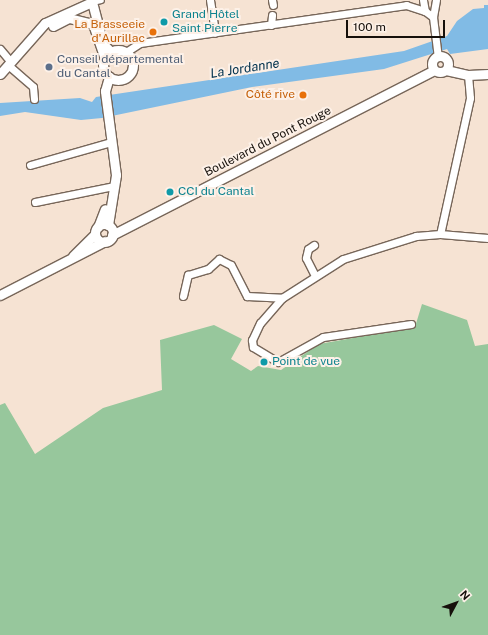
<!DOCTYPE html>
<html>
<head>
<meta charset="utf-8">
<style>
	body { margin:0 }
	#map { position:relative; width:488px; height:635px; overflow:hidden; background:#f6e3d3; font-family:"Public Sans",sans-serif }
	div>[style] { position:absolute }
	.green>* { inset:0; background:#97c79c }
	.water>* { inset:0; background:#81bbe5 }
	.roads { filter:drop-shadow(1px 0 #776659) drop-shadow(-1px 0 #776659) drop-shadow(0 1px #776659) drop-shadow(0 -1px #776659) }
	.pedestrian>* { height:5px; margin:-2.5px; padding:0 2.5px; transform-origin:2.5px; border-radius:2.5px; background:#fff }
	.minor>* { height:7px; margin:-3.5px; padding:0 3.5px; transform-origin:3.5px; border-radius:3.5px; background:#fff }
	.secondary>* { height:9px; margin:-4.5px; padding:0 4.5px; transform-origin:4.5px; border-radius:4.5px; background:#fff }
	.secondary>.ring { margin:-4.5px; padding:0; box-sizing:content-box; background:none; border:9px solid #fff; border-radius:50% }
	.dots>* { width:11px; height:11px; translate:-50% -50%; box-sizing:border-box; border:2px solid #fdf1e8; border-radius:50% }
	span { translate:-50% -50%; white-space:nowrap; text-align:center; line-height:1.15; -webkit-text-stroke:4px #fdf1e8; paint-order:stroke }
	.culture-label { font-size:12px; color:#0d838f }
	.left { translate:0 -50%; text-align:left }
	.food-label { font-size:12px; color:#c56008 }
	.right { translate:-100% -50%; text-align:right }
	.service-label { font-size:12px; color:#4e5e75 }
	.street-label { font-size:12px; color:#16100b }
	.water-label { font-size:13px; color:#01314d; font-style:italic }
	.north { position:absolute; left:436px; top:583px; width:40px; height:40px; -webkit-text-stroke:3px #fdf1e8; paint-order:stroke; rotate:49deg; font-size:11px; font-weight:700; line-height:16px; text-align:center; color:#16100b }
	.north::after { content:''; display:block; margin:auto; width:14px; height:18px; background:#16100b; clip-path:polygon(50% 0,100% 100%,50% 72%,0 100%) }
	.scale { position:absolute; left:346px; top:20px; width:99px; height:18px; box-sizing:border-box; border:2px solid #16100b; border-top:0; padding-left:5px; font-size:12px; line-height:14px; white-space:nowrap; color:#16100b; -webkit-text-stroke:3px #fdf1e8; paint-order:stroke }
</style>
</head>
<body>
<div id="map">
	<div class="green">
		<div style="clip-path:polygon(422px 304px,467px 320px,475px 346px,488px 344px,488px 635px,0 635px,0 405px,5px 403px,35px 454px,103px 408px,162px 390px,160px 340px,214px 325px,242px 339px,231px 359px,251px 371px,258px 366px,281px 370px,319px 344px,415px 327px)"></div>
	</div>
	<div class="water">
		<div style="clip-path:polygon(484px 5px,488px 5px,488px 49px,450px 54px,447px 49px,384px 69px,252px 87px,102px 118px,81px 120px,25px 112px,0 116px,0 103px,80px 98px,92px 102px,96px 97px,404px 51px,447px 36px,457px 21px,473px 9px,484px 8px)"></div>
	</div>
	<div class="roads">
		<div class="pedestrian">
			<div style="left:92px;top:2px;width:9px;rotate:-13deg"></div>
		</div>
		<div class="minor">
			<div style="left:210px;top:0;width:33px;rotate:81deg"></div>
			<div style="left:272px;top:0;width:5px;rotate:79deg"></div>
			<div style="left:423px;top:0;width:11px;rotate:80deg"></div>
			<div style="left:436px;top:0;width:17px;rotate:100deg"></div>
			<div style="left:433px;top:17px;width:39px;rotate:83deg"></div>
			<div style="left:271px;top:25px;width:10px;rotate:-84deg"></div>
			<div style="left:0;top:49px;width:17px;rotate:50deg"></div>
			<div style="left:126px;top:52px;width:17px;rotate:-33deg"></div>
			<div style="left:140px;top:43px;width:269px;rotate:-8.1deg"></div>
			<div style="left:406px;top:5px;width:20px;rotate:18deg"></div>
			<div style="left:425px;top:11px;width:10px;rotate:37deg"></div>
			<div style="left:8px;top:65px;width:33px;rotate:41deg"></div>
			<div style="left:33px;top:87px;width:12px;rotate:85deg"></div>
			<div style="left:468px;top:75px;width:23px;rotate:85deg"></div>
			<div style="left:470px;top:98px;width:139px;rotate:102.4deg"></div>
			<div style="left:440px;top:234px;width:48px;rotate:4.8deg"></div>
			<div style="left:30px;top:165px;width:81px;rotate:-15.8deg"></div>
			<div style="left:35px;top:202px;width:76px;rotate:-11.5deg"></div>
			<div style="left:314px;top:245px;width:7px;rotate:146deg"></div>
			<div style="left:308px;top:249px;width:9px;rotate:103deg"></div>
			<div style="left:306px;top:258px;width:20px;rotate:63deg"></div>
			<div style="left:183px;top:296px;width:22px;rotate:-77deg"></div>
			<div style="left:188px;top:275px;width:21px;rotate:-17deg"></div>
			<div style="left:208px;top:269px;width:15px;rotate:-42deg"></div>
			<div style="left:219px;top:259px;width:13px;rotate:27deg"></div>
			<div style="left:231px;top:265px;width:35px;rotate:63deg"></div>
			<div style="left:247px;top:296px;width:35px;rotate:3deg"></div>
			<div style="left:282px;top:298px;width:72px;rotate:-32.6deg"></div>
			<div style="left:343px;top:259px;width:77px;rotate:-17.5deg"></div>
			<div style="left:416px;top:236px;width:24px;rotate:-5deg"></div>
			<div style="left:282px;top:298px;width:33px;rotate:131deg"></div>
			<div style="left:260px;top:323px;width:19px;rotate:115deg"></div>
			<div style="left:252px;top:340px;width:7px;rotate:82deg"></div>
			<div style="left:253px;top:347px;width:29px;rotate:31deg"></div>
			<div style="left:278px;top:362px;width:51px;rotate:-29.1deg"></div>
			<div style="left:323px;top:337px;width:89px;rotate:-8.4deg"></div>
		</div>
		<div class="secondary">
			<div style="left:53px;top:26px;width:18px;rotate:-27deg"></div>
			<div style="left:69px;top:18px;width:25px;rotate:14deg"></div>
			<div style="left:93px;top:24px;width:36px;rotate:71deg"></div>
			<div class="ring" style="left:103px;top:50px;width:21px;height:21px"></div>
			<div class="ring" style="left:432px;top:56px;width:7px;height:7px"></div>
			<div style="left:446px;top:70px;width:23px;rotate:13deg"></div>
			<div style="left:468px;top:75px;width:20px;rotate:-3deg"></div>
			<div style="left:0;top:74px;width:68px;rotate:-48.6deg"></div>
			<div style="left:45px;top:23px;width:51px;rotate:-24.1deg"></div>
			<div style="left:92px;top:2px;width:43px;rotate:75.3deg"></div>
			<div style="left:103px;top:44px;width:11px;rotate:45deg"></div>
			<div class="ring" style="left:95px;top:224px;width:9px;height:9px"></div>
			<div style="left:108px;top:225px;width:51px;rotate:-80.9deg"></div>
			<div style="left:116px;top:175px;width:85px;rotate:-97.5deg"></div>
			<div style="left:105px;top:91px;width:15px;rotate:-74deg"></div>
			<div style="left:98px;top:227px;width:19px;rotate:-69deg"></div>
			<div style="left:112px;top:235px;width:362px;rotate:-27.1deg"></div>
			<div style="left:73px;top:256px;width:31px;rotate:-45deg"></div>
			<div style="left:0;top:295px;width:118px;rotate:-27.2deg"></div>
		</div>
	</div>
	<div class="dots">
		<div style="left:164px;top:22px;background:#0f9aa8"></div>
		<div style="left:153px;top:32px;background:#e8710a"></div>
		<div style="left:49px;top:67px;background:#5c6f8a"></div>
		<div style="left:303px;top:95px;background:#e8710a"></div>
		<div style="left:170px;top:192px;background:#0f9aa8"></div>
		<div style="left:264px;top:362px;background:#0f9aa8"></div>
	</div>
	<div class="culture-label">
		<span class="left" style="left:172px;top:22px">Grand Hôtel<br>Saint Pierre</span>
		<span class="left" style="left:178px;top:192px">CCI du Cantal</span>
		<span class="left" style="left:272px;top:362px">Point de vue</span>
	</div>
	<div class="food-label">
		<span class="right" style="left:145px;top:32px">La Brasseeie<br>d'Aurillac</span>
		<span class="right" style="left:295px;top:95px">Côté rive</span>
	</div>
	<div class="service-label">
		<span class="left" style="left:57px;top:67px">Conseil départemental<br>du Cantal</span>
	</div>
	<div class="street-label">
		<span style="left:268px;top:142px;rotate:-27deg">Boulevard du Pont Rouge</span>
	</div>
	<div class="water-label">
		<span style="left:245px;top:69px;rotate:-9deg">La Jordanne</span>
	</div>
	<div class="north">N</div>
	<div class="scale">100 m</div>
</div>
</body>
</html>
